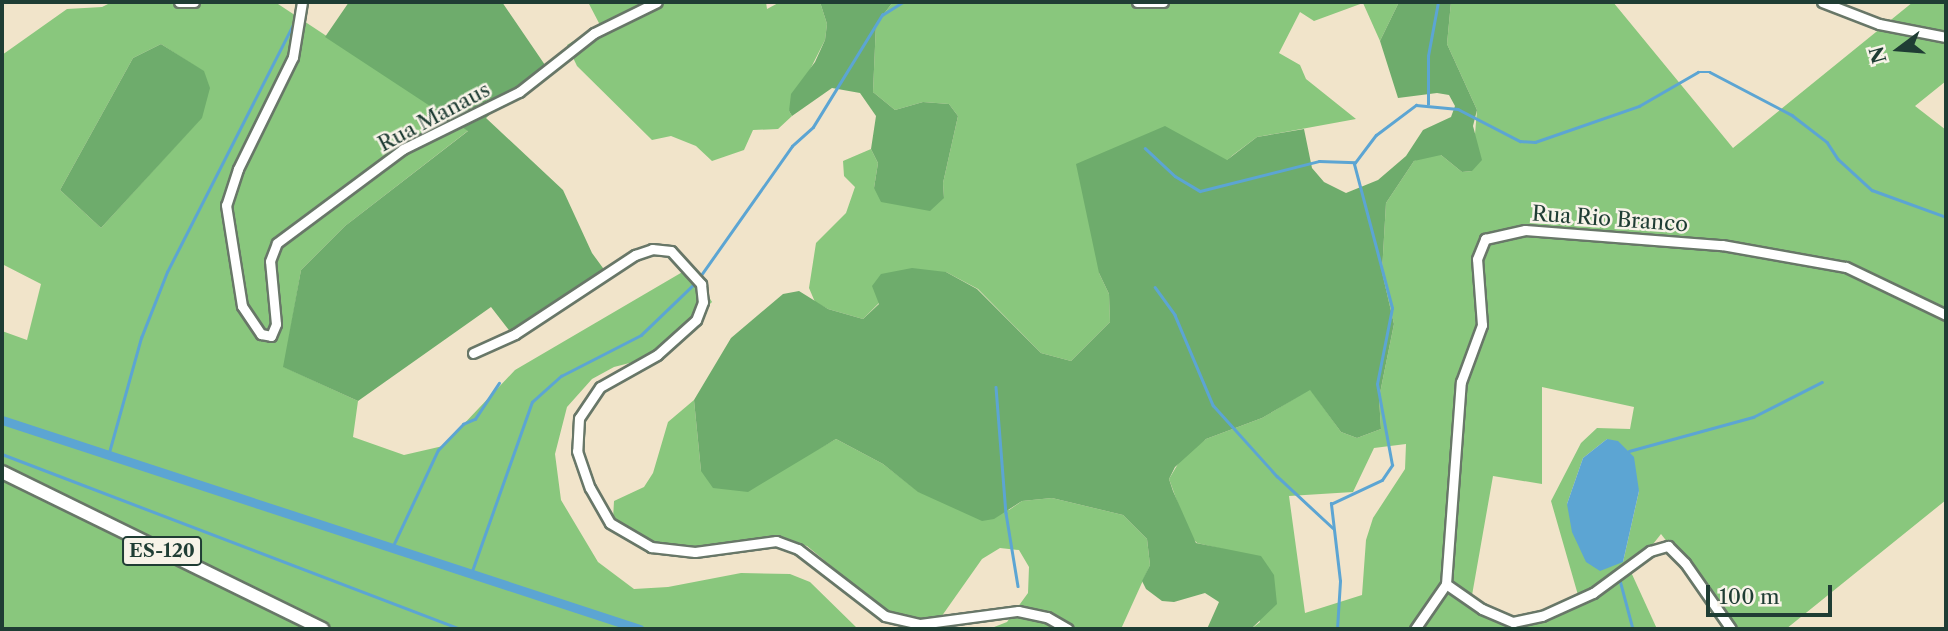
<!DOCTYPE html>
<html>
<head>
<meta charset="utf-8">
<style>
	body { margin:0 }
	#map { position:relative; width:1948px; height:631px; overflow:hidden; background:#f1e4ca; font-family:"Libre Caslon Text",serif }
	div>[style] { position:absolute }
	.green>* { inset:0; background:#89c77d }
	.forest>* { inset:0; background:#6eac6c }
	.water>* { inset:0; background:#5ca5d3 }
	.stream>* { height:2.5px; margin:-1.25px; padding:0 1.25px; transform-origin:1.25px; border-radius:1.25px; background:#5ca5d3 }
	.canal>* { height:9px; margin:-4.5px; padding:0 4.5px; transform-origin:4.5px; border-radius:4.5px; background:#5ca5d3 }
	.roads { filter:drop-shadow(2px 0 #687768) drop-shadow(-2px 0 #687768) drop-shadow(0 2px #687768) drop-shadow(0 -2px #687768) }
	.minor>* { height:9px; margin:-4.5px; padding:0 4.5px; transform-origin:4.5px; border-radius:4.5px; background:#fff }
	.major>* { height:12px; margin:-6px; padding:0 6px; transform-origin:6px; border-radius:6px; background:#fff }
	span { translate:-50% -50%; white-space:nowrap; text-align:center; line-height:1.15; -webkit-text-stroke:5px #f7f3e8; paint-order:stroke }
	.shield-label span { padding:2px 5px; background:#f7f3e8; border:2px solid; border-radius:5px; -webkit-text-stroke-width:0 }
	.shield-label { font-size:19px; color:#1f3d34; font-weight:700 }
	.street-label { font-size:21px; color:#1f3d34 }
	.frame { position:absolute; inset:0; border:4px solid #1f3d34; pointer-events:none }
	.north { position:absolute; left:1864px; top:14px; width:70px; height:70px; -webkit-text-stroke:5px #f7f3e8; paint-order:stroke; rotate:254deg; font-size:19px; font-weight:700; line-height:28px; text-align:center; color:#1f3d34 }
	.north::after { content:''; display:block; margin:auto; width:24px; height:32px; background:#1f3d34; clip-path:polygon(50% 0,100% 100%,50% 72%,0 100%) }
	.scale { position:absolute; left:1706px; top:585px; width:126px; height:32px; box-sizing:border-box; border:4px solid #1f3d34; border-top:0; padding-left:9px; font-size:21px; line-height:24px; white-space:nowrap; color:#1f3d34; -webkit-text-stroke:5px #f7f3e8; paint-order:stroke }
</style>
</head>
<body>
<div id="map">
	<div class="green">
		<div style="clip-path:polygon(evenodd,112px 2px,275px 2px,469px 130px,345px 226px,301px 270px,284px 367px,358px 401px,353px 437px,404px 455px,443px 446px,515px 370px,691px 267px,712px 302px,657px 356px,614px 367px,592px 379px,567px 407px,555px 454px,561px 500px,598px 562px,634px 589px,668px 587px,741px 573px,790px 574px,810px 582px,858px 629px,2px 629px,2px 331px,27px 340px,41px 284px,2px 264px,2px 55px,67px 9px,102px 7px,112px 2px,161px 44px,204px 72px,201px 118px,101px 228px,60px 190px,133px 58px,161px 44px)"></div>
		<div style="clip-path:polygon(588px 2px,766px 2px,767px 9px,780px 2px,820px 2px,827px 24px,825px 40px,789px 111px,792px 116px,778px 129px,753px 130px,744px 150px,712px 161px,696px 146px,671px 136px,652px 140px,577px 66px,567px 45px,600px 25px)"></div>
		<div style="clip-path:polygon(893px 2px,1399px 2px,1380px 41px,1363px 3px,1314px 21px,1300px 12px,1279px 53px,1300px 65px,1306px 79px,1356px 119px,1257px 137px,1233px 155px,1099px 273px,1109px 294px,1110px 322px,1071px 361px,1041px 353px,978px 289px,946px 272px,879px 303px,863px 319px,828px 309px,815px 302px,809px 288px,816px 243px,846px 213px,855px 187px,844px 176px,843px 161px,871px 149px,878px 163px,874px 188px,944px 198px,943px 183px,958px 116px,949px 104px,923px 102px,895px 110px,873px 92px,876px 24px)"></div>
		<div style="clip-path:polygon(evenodd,1451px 2px,1613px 2px,1733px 148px,1913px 2px,1946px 2px,1946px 81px,1915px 106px,1946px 130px,1946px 500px,1786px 629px,1735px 629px,1661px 534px,1631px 572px,1657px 629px,1426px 629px,1420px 625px,1417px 629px,1251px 629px,1260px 622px,1235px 552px,1197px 543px,1189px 534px,1169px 479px,1182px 457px,1206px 439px,1262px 418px,1310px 389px,1341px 432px,1357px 438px,1381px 429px,1379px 398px,1394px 324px,1382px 272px,1386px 203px,1414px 161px,1431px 154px,1441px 155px,1462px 172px,1472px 171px,1477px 110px,1447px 44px,1451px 2px,1542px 387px,1634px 407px,1630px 429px,1597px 428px,1581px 443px,1551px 501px,1580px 602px,1511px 623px,1471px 601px,1493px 476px,1542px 484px,1542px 387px,1451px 2px,1607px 439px,1639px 491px,1623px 562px,1567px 504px,1583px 458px,1607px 439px,1451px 2px,1406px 444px,1405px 469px,1373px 518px,1366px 540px,1362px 595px,1305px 613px,1289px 496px,1353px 492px,1374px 448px,1406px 444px)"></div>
		<div style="clip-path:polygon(694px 400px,701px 471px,795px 462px,836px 439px,883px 464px,919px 492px,1009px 510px,1022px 501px,1052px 498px,1123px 515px,1147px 539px,1150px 565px,1121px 629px,989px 629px,1007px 622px,1028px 593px,1029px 567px,1019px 550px,1000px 548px,982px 559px,939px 620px,918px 620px,882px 608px,807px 546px,777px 539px,690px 548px,652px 542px,634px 533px,613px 519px,614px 501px,644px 487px,653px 473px,668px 422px)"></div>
	</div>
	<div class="forest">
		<div style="clip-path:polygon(349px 2px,502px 2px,545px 65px,486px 118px,563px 190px,592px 253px,611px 279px,512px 334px,491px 307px,358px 401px,283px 367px,301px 270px,345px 226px,468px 131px,325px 37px)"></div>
		<div style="clip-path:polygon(820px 2px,893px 2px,876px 24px,873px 92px,895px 110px,923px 102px,949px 104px,958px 116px,943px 183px,944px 198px,930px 211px,881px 202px,874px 188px,878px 163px,871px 149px,876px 116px,860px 93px,832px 88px,792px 116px,789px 111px,791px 94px,815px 62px,825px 40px,827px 24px)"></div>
		<div style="clip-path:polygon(1399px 2px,1451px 2px,1447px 44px,1477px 110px,1473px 126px,1482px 160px,1472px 171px,1462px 172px,1441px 155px,1414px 161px,1386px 203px,1382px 272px,1394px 324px,1379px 398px,1381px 429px,1357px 438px,1341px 432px,1310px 390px,1262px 418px,1206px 439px,1175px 467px,1169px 479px,1173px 491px,1196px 543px,1261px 556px,1274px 575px,1277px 604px,1251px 629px,1207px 629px,1219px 602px,1205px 593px,1174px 602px,1162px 601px,1146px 589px,1142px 581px,1150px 565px,1147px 539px,1123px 515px,1052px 498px,1022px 501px,994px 519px,982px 521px,918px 492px,883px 464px,836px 439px,748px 492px,713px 488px,701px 471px,694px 400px,731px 338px,783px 294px,799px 291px,828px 309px,863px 319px,879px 304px,872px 286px,881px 274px,912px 268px,946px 272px,977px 289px,1041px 353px,1071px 361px,1110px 322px,1109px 294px,1099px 273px,1076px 164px,1165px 126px,1227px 160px,1257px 137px,1304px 129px,1312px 168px,1324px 182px,1346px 193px,1378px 180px,1406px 156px,1423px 130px,1451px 117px,1455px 106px,1449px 95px,1437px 93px,1398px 98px,1380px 41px)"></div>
		<div style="clip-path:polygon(161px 44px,204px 71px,210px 88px,202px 118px,101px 228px,60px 190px,133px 58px)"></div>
	</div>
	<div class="water">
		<div style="clip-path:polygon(1607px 439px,1618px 441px,1634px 457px,1639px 491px,1623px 562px,1600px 571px,1586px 562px,1572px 532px,1567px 504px,1583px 458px)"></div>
	</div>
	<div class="stream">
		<div style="left:1428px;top:104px;width:48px;rotate:-90deg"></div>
		<div style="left:1428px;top:56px;width:55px;rotate:-79.5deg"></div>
		<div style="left:1145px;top:148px;width:41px;rotate:43deg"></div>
		<div style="left:1175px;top:176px;width:29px;rotate:31deg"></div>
		<div style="left:1200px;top:191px;width:123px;rotate:-14.1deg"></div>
		<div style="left:1319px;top:161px;width:36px;rotate:2deg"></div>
		<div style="left:699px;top:278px;width:161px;rotate:-54.8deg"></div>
		<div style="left:792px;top:146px;width:28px;rotate:-42deg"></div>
		<div style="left:813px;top:127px;width:132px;rotate:-58.4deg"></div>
		<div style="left:882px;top:15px;width:25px;rotate:-32deg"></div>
		<div style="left:1155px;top:287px;width:34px;rotate:54deg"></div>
		<div style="left:1175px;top:315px;width:98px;rotate:67.1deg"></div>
		<div style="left:1213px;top:405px;width:96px;rotate:48deg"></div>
		<div style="left:1277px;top:476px;width:76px;rotate:42.9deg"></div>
		<div style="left:996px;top:387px;width:126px;rotate:85.5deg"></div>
		<div style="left:1006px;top:513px;width:74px;rotate:80.7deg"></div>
		<div style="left:1629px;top:451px;width:129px;rotate:-15.3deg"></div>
		<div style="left:1753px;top:417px;width:77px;rotate:-26.9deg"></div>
		<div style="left:2px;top:454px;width:490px;rotate:20.9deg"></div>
		<div style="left:108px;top:456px;width:123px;rotate:-74.4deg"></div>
		<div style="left:141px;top:338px;width:71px;rotate:-68.5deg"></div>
		<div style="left:167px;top:272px;width:284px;rotate:-63deg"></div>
		<div style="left:392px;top:548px;width:108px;rotate:-64.9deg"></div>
		<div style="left:438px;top:450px;width:36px;rotate:-46deg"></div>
		<div style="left:463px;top:424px;width:13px;rotate:-23deg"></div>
		<div style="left:475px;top:419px;width:43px;rotate:-56.3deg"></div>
		<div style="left:471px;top:574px;width:182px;rotate:-70.5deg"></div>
		<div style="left:532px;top:402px;width:39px;rotate:-42deg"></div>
		<div style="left:561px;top:376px;width:90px;rotate:-27.1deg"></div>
		<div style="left:641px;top:335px;width:75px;rotate:-43.9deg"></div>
		<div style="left:1620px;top:580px;width:51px;rotate:75.1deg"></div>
		<div style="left:1337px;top:629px;width:48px;rotate:-86.4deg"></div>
		<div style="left:1340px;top:581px;width:78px;rotate:-96.7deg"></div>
		<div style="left:1331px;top:504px;width:56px;rotate:-25.2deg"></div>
		<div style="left:1382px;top:480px;width:18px;rotate:-56deg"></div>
		<div style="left:1392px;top:465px;width:82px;rotate:-100.5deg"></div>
		<div style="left:1377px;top:384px;width:77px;rotate:-78.8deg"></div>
		<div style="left:1392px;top:308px;width:149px;rotate:-104.8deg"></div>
		<div style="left:1354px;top:164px;width:36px;rotate:-53deg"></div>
		<div style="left:1376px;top:135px;width:50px;rotate:-36.9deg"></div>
		<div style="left:1416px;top:105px;width:42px;rotate:5.4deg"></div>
		<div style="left:1458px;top:109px;width:70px;rotate:27.3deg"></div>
		<div style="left:1520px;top:141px;width:15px;rotate:4deg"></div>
		<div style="left:1535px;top:142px;width:110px;rotate:-19.1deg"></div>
		<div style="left:1639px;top:106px;width:68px;rotate:-30deg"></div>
		<div style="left:1698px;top:72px;width:12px"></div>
		<div style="left:1710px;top:72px;width:93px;rotate:27.7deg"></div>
		<div style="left:1792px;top:115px;width:44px;rotate:37.6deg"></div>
		<div style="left:1827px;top:142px;width:20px;rotate:57deg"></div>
		<div style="left:1838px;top:159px;width:46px;rotate:42.4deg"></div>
		<div style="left:1872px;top:190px;width:79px;rotate:20deg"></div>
	</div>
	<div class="canal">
		<div style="left:2px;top:420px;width:671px;rotate:18.14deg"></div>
	</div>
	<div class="roads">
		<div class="minor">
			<div style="left:179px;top:2px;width:15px"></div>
			<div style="left:302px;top:2px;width:56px;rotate:99.3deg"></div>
			<div style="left:293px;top:57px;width:125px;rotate:116.2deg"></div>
			<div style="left:238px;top:169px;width:38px;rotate:108deg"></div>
			<div style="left:226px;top:205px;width:102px;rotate:81deg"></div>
			<div style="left:242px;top:306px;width:34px;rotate:56deg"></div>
			<div style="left:261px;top:334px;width:10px;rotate:11deg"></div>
			<div style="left:271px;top:336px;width:13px;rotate:-67deg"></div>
			<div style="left:276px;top:324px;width:63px;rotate:-95.4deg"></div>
			<div style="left:270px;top:261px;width:19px;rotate:-69deg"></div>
			<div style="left:277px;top:243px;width:157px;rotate:-36.7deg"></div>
			<div style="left:403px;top:149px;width:129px;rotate:-26.2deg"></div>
			<div style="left:519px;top:92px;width:95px;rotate:-38.2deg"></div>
			<div style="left:594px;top:33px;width:70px;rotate:-26.2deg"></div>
			<div style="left:1137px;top:2px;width:26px"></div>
			<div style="left:1822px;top:2px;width:61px;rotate:21.1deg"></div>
			<div style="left:1879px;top:24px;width:68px;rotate:11deg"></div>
			<div style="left:473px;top:353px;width:46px;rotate:-24.3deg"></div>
			<div style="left:515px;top:334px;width:144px;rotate:-33.4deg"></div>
			<div style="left:635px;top:255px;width:18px;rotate:-19deg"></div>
			<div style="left:652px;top:249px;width:19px;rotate:6deg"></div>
			<div style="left:671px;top:251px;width:45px;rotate:47.7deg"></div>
			<div style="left:701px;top:284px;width:18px;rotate:84deg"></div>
			<div style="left:703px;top:302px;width:19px;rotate:111deg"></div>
			<div style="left:696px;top:320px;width:52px;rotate:138.1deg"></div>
			<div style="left:657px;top:355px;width:65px;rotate:150.7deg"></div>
			<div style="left:600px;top:387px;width:37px;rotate:124deg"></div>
			<div style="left:579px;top:418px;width:33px;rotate:93deg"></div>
			<div style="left:577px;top:451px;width:39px;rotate:71deg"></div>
			<div style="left:590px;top:488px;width:40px;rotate:60.3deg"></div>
			<div style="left:610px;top:523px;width:48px;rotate:30.3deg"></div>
			<div style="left:651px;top:547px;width:44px;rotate:6.5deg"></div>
			<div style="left:695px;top:552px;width:82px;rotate:-7.7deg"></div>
			<div style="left:776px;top:541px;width:23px;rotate:20deg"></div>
			<div style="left:798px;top:549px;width:110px;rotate:37.6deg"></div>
			<div style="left:885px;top:616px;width:36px;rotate:13deg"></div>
			<div style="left:920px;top:624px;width:99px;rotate:-7.6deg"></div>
			<div style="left:1018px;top:611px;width:30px;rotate:12deg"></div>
			<div style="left:1047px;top:617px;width:24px;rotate:30deg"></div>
			<div style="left:1446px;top:584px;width:44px;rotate:34.8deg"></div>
			<div style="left:1482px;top:609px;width:34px;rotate:23deg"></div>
			<div style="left:1513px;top:622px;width:30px;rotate:-12deg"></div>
			<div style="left:1542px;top:616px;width:56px;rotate:-24.3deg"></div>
			<div style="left:1593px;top:593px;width:71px;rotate:-36.4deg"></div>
			<div style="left:1650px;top:551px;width:19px;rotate:-16deg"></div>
			<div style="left:1668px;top:546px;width:24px;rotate:45deg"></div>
			<div style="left:1685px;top:563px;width:80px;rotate:55.1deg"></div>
			<div style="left:1415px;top:629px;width:55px;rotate:-55.4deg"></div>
			<div style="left:1446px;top:584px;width:203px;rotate:-85.8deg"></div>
			<div style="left:1461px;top:382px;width:61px;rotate:-69.8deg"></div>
			<div style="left:1482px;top:325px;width:66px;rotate:-94.3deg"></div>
			<div style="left:1477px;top:259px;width:22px;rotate:-68deg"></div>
			<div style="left:1485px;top:239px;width:41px;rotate:-12.7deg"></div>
			<div style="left:1525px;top:230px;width:198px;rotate:4.4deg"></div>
			<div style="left:1722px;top:245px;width:126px;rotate:10.1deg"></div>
			<div style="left:1846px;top:267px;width:111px;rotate:25.6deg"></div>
		</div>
		<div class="major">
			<div style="left:2px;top:472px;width:357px;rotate:26.1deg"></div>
		</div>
	</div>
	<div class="shield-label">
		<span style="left:162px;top:551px">ES-120</span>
	</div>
	<div class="street-label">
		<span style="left:434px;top:117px;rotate:-28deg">Rua Manaus</span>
		<span style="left:1610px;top:219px;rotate:4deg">Rua Rio Branco</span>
	</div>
	<div class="frame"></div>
	<div class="north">N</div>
	<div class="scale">100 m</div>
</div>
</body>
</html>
